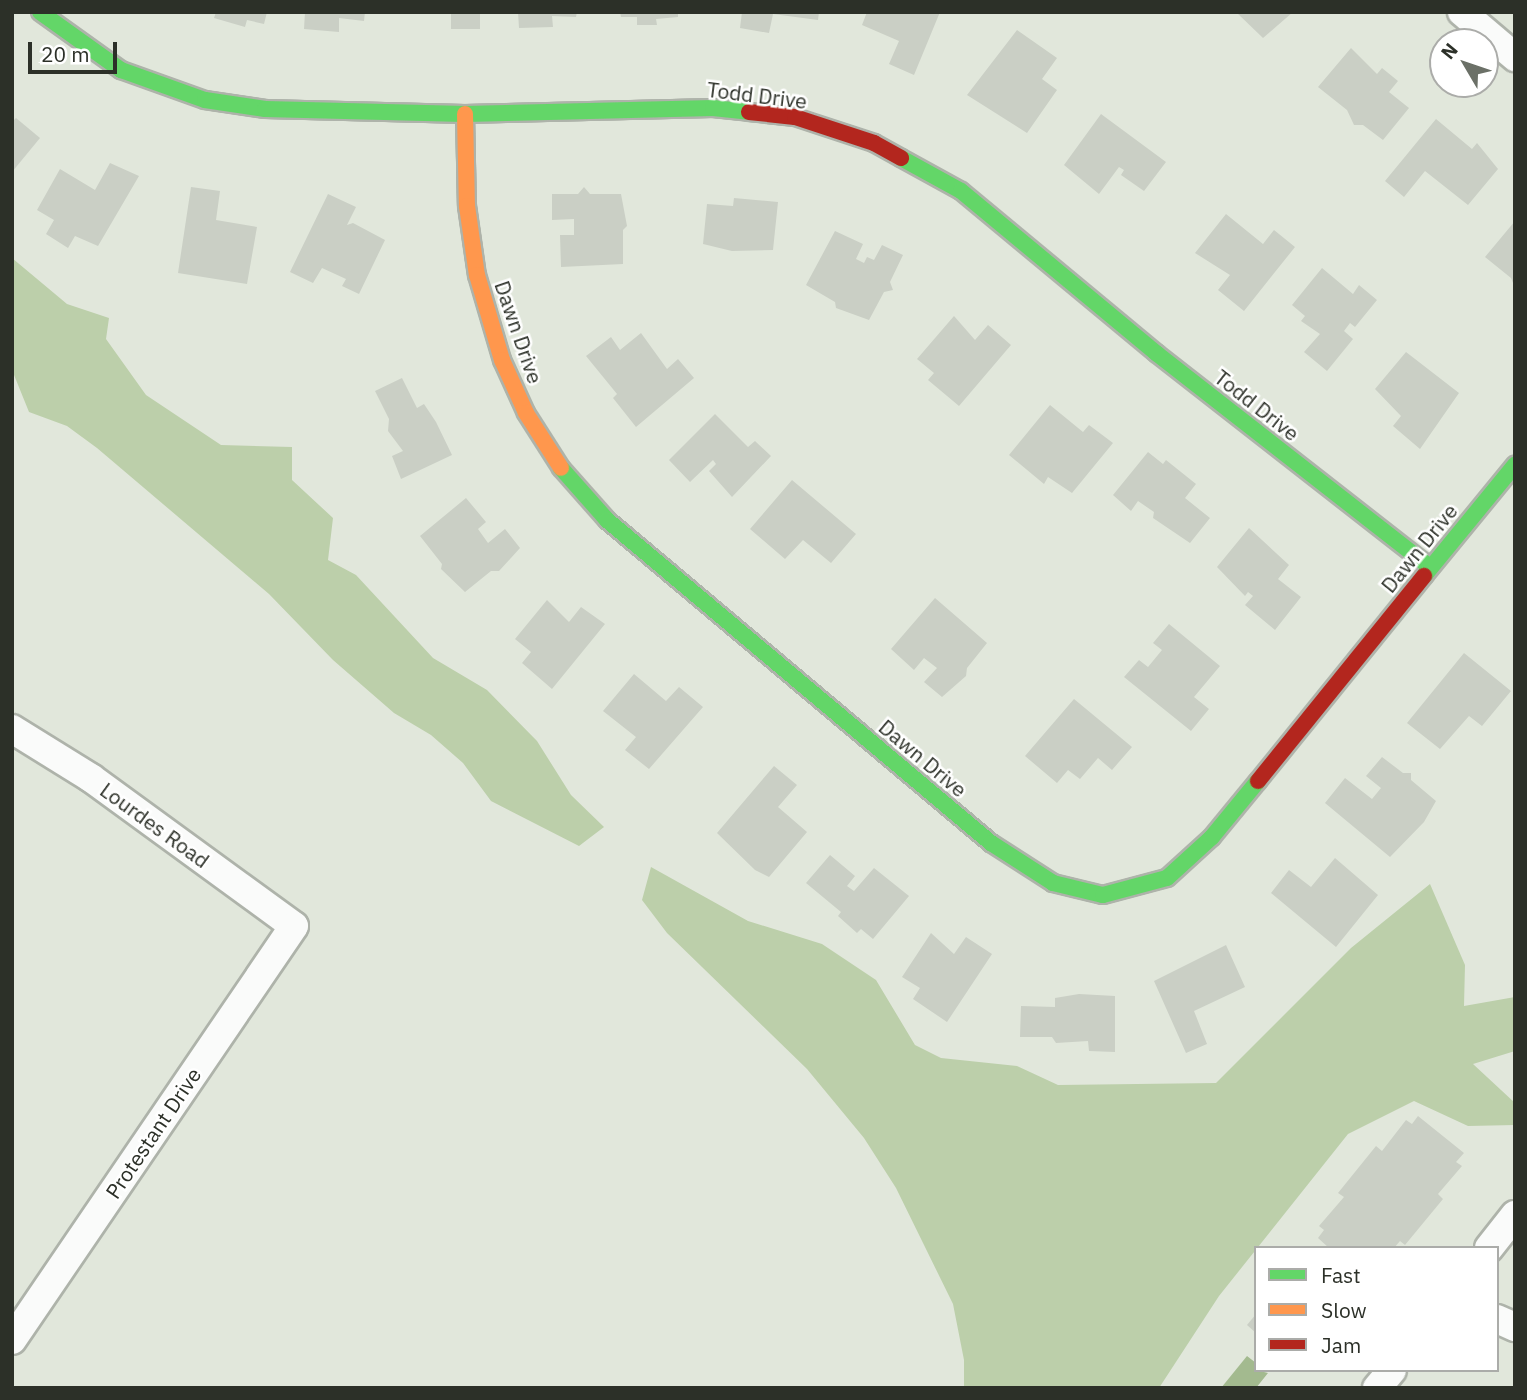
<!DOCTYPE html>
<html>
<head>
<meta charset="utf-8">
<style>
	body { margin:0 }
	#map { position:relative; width:1527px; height:1400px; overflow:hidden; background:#e1e7db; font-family:"IBM Plex Sans",sans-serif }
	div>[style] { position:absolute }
	.forest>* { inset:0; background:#bccfaa }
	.water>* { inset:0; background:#a3ba8f }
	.building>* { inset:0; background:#cacfc5; transform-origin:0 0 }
	.roads { filter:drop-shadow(2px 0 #aeb3aa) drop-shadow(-2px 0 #aeb3aa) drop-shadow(0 2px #aeb3aa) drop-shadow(0 -2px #aeb3aa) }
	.street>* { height:28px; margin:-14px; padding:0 14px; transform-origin:14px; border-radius:14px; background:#fafbfa }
	.fast>* { height:16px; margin:-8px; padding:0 8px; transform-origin:8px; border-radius:8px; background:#63d668 }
	.slow>* { height:16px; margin:-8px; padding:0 8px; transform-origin:8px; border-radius:8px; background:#ff974d }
	.jam>* { height:16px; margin:-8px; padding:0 8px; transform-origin:8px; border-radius:8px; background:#b3261e }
	span { translate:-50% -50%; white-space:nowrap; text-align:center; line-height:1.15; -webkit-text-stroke:5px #fff; paint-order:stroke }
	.street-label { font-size:21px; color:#2c3028 }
	.frame { position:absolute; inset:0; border:14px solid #2c3028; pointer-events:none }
	.legend { position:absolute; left:1254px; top:1246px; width:245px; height:126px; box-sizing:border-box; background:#fff; border:2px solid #abaca9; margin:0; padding:9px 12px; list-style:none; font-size:21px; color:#2c3028 }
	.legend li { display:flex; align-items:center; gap:14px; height:35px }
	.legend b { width:35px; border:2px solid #abaca9 }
	.north { position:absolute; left:1429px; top:28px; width:70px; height:70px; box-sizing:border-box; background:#fff; border:2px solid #abaca9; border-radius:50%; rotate:309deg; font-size:19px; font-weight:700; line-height:28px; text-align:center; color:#2c3028 }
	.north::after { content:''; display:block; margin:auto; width:24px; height:32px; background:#6b7067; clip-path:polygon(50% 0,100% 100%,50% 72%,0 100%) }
	.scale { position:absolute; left:28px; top:42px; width:89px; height:32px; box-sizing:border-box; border:4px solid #2c3028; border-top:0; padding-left:9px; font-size:21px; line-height:24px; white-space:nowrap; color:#2c3028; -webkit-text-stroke:5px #fff; paint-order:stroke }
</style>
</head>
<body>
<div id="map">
	<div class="forest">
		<div style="clip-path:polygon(12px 258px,67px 304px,109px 318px,106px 339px,146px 395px,221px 445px,292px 447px,292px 480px,333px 518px,328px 560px,356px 575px,433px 658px,487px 690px,537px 741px,571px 795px,604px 827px,579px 846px,491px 801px,463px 763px,431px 735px,394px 713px,333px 660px,269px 594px,97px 448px,67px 426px,29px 412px,12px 370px)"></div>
		<div style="clip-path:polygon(651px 867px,748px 921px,822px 944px,876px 980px,915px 1045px,941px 1058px,1017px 1066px,1058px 1085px,1216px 1083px,1351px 948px,1430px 884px,1465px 965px,1464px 1006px,1515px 997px,1515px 1051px,1473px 1064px,1515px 1103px,1515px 1125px,1468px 1126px,1414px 1101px,1348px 1134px,1219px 1296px,1159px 1388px,964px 1388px,964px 1360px,953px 1304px,896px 1188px,864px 1138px,807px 1069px,667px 933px,642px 900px)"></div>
	</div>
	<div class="water">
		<div style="clip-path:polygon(1247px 1356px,1256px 1363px,1256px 1370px,1268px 1373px,1256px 1388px,1221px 1388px)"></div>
	</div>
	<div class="building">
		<div style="clip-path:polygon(216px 12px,267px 12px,264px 24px,247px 20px,245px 27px,214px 18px)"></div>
		<div style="clip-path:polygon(305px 12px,365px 12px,364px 21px,339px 18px,339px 32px,304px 29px)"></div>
		<div style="left:451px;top:12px;width:29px;height:17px"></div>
		<div style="clip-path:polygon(518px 12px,577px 12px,576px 17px,552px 16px,553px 27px,519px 28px)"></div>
		<div style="clip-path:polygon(620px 12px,678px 12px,678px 17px,656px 19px,657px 25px,637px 25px,637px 17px,621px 17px)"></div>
		<div style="clip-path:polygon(742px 12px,819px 12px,818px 20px,773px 14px,769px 33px,740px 28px)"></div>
		<div style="clip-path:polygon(867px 12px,940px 12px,914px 75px,889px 64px,899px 41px,862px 25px)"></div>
		<div style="clip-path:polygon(1236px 12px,1293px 12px,1263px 38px)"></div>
		<div style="clip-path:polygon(1017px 30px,1057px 58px,1042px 79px,1057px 90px,1027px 133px,967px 95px)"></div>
		<div style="clip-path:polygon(1351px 48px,1377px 74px,1382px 68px,1398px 81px,1389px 92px,1409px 108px,1383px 140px,1363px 125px,1354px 125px,1347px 110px,1318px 87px)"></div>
		<div style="clip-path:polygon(1101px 114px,1166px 162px,1144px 191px,1121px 175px,1124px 170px,1119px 167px,1099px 194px,1064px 165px)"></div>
		<div style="clip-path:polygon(16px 118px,40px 138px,12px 172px,12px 122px)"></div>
		<div style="clip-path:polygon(1436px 119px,1472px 149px,1477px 143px,1498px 169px,1468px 205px,1425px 171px,1404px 197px,1385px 181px)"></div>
		<div style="clip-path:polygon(110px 163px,139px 176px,98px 246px,75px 236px,68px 248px,46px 234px,54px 220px,37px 210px,60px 169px,95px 190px)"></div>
		<div style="clip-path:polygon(191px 187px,220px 191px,216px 220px,257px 227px,247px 284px,178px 273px)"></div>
		<div style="clip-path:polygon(584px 187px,590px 194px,621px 194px,627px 226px,623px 230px,623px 264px,561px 267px,560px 235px,574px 235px,574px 219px,552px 220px,552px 194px,578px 194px)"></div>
		<div style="clip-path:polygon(328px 194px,356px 207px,347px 225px,353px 223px,385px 240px,359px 294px,342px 286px,346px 279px,322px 268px,313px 283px,290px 272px)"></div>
		<div style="clip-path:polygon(734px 198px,778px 202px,773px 250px,732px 251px,703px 244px,707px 204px,733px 206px)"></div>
		<div style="clip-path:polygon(1226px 214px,1263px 244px,1274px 230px,1295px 247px,1244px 311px,1218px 290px,1230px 275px,1195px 253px)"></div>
		<div style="clip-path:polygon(1515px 221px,1515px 288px,1511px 278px,1485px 257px)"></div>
		<div style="clip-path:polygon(835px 231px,863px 244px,856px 259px,864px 263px,867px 257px,874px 260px,882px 245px,903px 255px,890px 282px,893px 290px,884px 292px,869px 320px,836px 308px,835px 302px,806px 285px)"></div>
		<div style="clip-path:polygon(1322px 268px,1353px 294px,1359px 285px,1377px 300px,1355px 327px,1350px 323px,1344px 331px,1353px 339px,1327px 371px,1304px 352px,1320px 334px,1301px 321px,1305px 316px,1292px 305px)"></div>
		<div style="clip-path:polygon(954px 316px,975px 340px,988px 325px,1011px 345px,959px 406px,928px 380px,934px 373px,917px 359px)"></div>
		<div style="clip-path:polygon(641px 333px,667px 369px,678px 359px,694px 378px,636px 427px,613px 398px,617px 394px,586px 356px,611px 337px,620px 350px)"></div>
		<div style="clip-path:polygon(1406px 352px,1459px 393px,1420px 449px,1393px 426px,1401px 416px,1375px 389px)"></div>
		<div style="clip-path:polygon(402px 378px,417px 408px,424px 404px,436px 422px,452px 455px,401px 479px,392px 456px,403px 451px,388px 431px,389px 419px,375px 391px)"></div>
		<div style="clip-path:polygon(1050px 405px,1083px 432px,1089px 425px,1113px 443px,1072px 493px,1048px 477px,1044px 484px,1009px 455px)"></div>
		<div style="clip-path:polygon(715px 414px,748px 447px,755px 441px,771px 456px,732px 497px,709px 471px,716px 464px,713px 460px,690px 482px,669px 460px)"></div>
		<div style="clip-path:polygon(1148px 452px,1163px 464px,1166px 460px,1196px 484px,1185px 498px,1210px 518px,1190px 543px,1153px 518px,1154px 512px,1138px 501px,1131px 511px,1113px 495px)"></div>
		<div style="clip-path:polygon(792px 480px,856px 534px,831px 563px,803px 540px,785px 559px,750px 529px)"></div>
		<div style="clip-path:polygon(466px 498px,486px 522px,478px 529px,488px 543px,505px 529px,520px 548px,499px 571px,491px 571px,465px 592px,441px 569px,442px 564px,420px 536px)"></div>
		<div style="clip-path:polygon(1249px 528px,1289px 565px,1278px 579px,1301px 597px,1275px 630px,1245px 605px,1253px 596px,1248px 592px,1245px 596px,1217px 567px)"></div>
		<div style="clip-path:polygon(935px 598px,987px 643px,967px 668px,966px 676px,942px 697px,924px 682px,937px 668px,924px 658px,914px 670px,891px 649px)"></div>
		<div style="clip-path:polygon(547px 600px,569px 622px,581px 607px,605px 624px,552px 689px,522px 663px,531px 652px,515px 639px)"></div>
		<div style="clip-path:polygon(1169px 624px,1220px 666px,1194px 697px,1209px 709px,1191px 731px,1124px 677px,1139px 660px,1148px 667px,1162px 650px,1153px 643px)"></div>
		<div style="clip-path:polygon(1464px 653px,1511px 691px,1482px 726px,1469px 716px,1440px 749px,1407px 723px)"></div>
		<div style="clip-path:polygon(634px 674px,666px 701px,679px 687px,703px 707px,649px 769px,625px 750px,636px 737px,603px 711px)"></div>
		<div style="clip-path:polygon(1074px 699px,1132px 747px,1112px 770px,1098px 758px,1080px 779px,1068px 770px,1057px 783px,1025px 756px)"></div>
		<div style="clip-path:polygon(1382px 757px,1403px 773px,1411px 773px,1411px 780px,1436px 801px,1424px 822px,1390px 857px,1325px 803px,1345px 778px,1372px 799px,1381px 788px,1366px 776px)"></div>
		<div style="clip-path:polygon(774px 766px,797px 785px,778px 807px,807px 832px,769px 877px,755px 870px,717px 833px)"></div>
		<div style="clip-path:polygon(830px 855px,855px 876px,847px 886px,854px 891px,874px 868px,909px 896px,873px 939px,861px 929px,857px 933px,838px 916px,841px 912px,806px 883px)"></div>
		<div style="clip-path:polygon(1335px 858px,1378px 895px,1336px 947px,1271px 893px,1289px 870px,1311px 887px)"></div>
		<div style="clip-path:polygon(931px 933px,954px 954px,966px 937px,992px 954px,947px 1022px,913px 999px,920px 988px,902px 977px)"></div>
		<div style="clip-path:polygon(1226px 945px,1245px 987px,1194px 1011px,1207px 1044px,1186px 1053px,1154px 981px)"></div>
		<div style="clip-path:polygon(1079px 994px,1115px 996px,1115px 1052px,1089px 1051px,1088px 1041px,1056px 1043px,1052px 1037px,1020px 1037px,1021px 1006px,1055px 1007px,1055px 998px)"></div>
		<div style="clip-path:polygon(1418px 1116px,1464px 1153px,1456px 1162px,1462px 1166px,1438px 1194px,1443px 1199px,1405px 1245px,1400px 1241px,1394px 1248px,1329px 1248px,1318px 1238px,1324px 1230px,1319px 1226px,1344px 1197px,1338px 1193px,1376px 1146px,1382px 1151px,1406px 1120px,1412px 1124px)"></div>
		<div style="clip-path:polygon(1256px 1314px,1256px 1333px,1247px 1325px)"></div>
	</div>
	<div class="roads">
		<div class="street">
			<div style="left:1462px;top:12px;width:70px;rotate:40.3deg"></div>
			<div style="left:12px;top:729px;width:93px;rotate:31.8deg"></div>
			<div style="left:91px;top:778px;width:251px;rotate:36.1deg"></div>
			<div style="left:294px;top:926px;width:501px;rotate:124.26deg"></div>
			<div style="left:1489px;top:1248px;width:42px;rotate:-51.8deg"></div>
			<div style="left:1497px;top:1319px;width:20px;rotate:24deg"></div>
			<div style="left:1377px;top:1388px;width:23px;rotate:-50deg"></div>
		</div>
		<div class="fast">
			<div style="left:40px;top:12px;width:100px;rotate:35.6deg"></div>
			<div style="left:121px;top:70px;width:89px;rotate:19.7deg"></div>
			<div style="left:205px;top:100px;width:61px;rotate:8.5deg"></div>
			<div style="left:265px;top:109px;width:200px;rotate:1.4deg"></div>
			<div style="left:465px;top:114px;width:248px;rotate:-1.4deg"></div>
			<div style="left:713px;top:108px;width:36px;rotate:6deg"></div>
			<div style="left:901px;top:158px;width:68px;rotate:28.8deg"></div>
			<div style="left:961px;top:191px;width:254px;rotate:39.7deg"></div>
			<div style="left:1156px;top:353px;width:348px;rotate:38deg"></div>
			<div style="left:561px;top:468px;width:69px;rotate:48.5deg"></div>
			<div style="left:607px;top:520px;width:502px;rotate:40.07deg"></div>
			<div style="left:991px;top:843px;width:74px;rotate:32.8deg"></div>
			<div style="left:1053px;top:883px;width:51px;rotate:13.5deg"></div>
			<div style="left:1103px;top:895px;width:66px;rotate:-14.9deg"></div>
			<div style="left:1167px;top:878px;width:61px;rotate:-42.3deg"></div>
			<div style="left:1212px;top:837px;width:72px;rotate:-50.6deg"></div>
			<div style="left:1424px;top:576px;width:144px;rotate:-50.7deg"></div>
		</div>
		<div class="slow">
			<div style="left:465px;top:114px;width:92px;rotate:88.8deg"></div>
			<div style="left:467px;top:206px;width:70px;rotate:81.8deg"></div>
			<div style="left:477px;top:275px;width:89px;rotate:73.6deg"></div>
			<div style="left:502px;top:360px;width:58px;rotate:65.6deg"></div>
			<div style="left:526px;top:413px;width:65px;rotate:57.5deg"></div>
		</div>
		<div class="jam">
			<div style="left:749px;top:112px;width:46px;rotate:6.2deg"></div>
			<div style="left:795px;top:117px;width:83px;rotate:18.2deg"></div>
			<div style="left:874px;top:143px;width:31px;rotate:29deg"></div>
			<div style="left:1258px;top:781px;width:264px;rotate:-51deg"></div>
		</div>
	</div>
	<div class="street-label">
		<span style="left:757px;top:95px;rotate:7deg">Todd Drive</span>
		<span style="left:519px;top:332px;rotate:71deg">Dawn Drive</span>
		<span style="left:1257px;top:405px;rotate:38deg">Todd Drive</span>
		<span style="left:1419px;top:548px;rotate:-51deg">Dawn Drive</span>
		<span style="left:923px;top:758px;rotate:40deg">Dawn Drive</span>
		<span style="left:155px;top:825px;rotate:36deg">Lourdes Road</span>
		<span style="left:153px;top:1133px;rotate:-56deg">Protestant Drive</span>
	</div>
	<div class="frame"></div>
	<ul class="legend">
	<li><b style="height:9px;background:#63d668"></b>Fast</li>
	<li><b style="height:9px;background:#ff974d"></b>Slow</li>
	<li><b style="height:9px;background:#b3261e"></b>Jam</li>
	</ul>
	<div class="north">N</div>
	<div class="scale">20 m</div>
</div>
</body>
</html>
